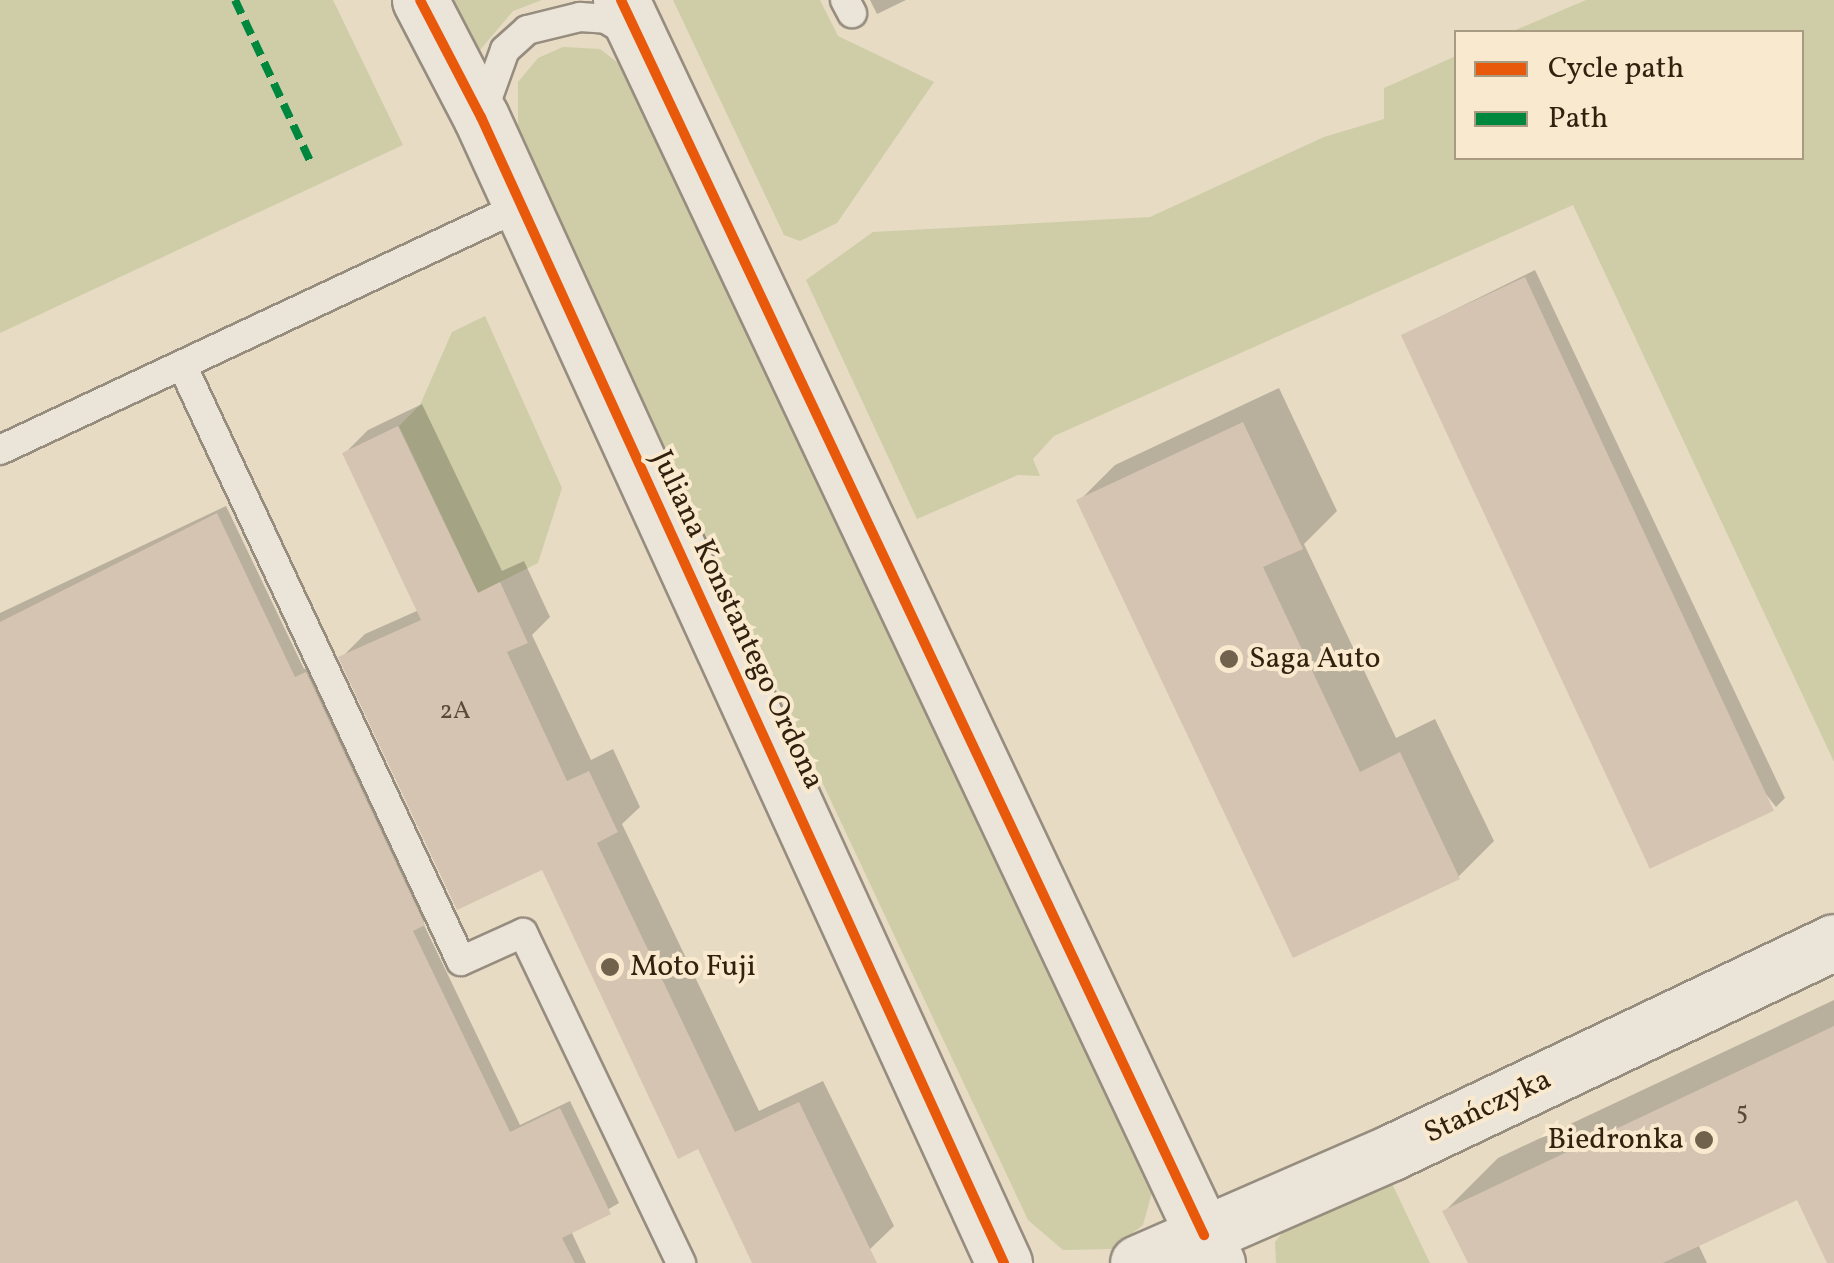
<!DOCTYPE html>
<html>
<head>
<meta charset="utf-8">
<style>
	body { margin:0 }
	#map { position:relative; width:1834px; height:1263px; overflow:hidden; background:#e7dbc4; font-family:Vollkorn,serif }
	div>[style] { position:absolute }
	.green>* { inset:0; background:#cecda7 }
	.shadow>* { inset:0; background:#0003 }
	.building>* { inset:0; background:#d6c4b2; transform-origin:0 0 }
	.roads { filter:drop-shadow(2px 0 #978d7f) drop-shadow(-2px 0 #978d7f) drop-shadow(0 2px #978d7f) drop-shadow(0 -2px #978d7f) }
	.service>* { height:28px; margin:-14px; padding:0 14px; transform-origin:14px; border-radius:14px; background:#eae4d9 }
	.minor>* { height:55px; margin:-27.5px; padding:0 27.5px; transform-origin:27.5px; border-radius:27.5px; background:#eae4d9 }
	.quiet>* { height:8px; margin-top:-4px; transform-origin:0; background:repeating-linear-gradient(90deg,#00873e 0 15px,transparent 0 23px) }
	.cycleway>* { height:10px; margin:-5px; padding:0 5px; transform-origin:5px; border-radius:5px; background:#e8590c }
	.dots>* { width:28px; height:28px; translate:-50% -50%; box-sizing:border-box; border:5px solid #f9eacf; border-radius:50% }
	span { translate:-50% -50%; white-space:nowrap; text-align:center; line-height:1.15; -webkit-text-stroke:8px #f9eacf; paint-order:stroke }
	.number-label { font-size:25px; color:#5b4a38 }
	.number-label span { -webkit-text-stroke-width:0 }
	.street-label { font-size:30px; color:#32210f }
	.poi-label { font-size:30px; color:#32210f }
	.left { translate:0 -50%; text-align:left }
	.right { translate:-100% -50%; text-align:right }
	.legend { position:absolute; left:1454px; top:30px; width:350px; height:130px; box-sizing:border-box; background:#f9eacf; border:2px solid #a99a82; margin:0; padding:12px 18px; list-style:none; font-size:30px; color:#32210f }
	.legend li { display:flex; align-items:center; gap:20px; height:50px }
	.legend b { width:50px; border:2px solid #a99a82 }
</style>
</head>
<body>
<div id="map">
	<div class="green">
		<div style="clip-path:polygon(0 0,333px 0,403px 145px,0 333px)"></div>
		<div style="clip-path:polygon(453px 0,542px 0,513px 11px,480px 50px)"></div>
		<div style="clip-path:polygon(673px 0,820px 0,838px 36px,934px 82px,837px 223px,800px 241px,784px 235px)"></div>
		<div style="clip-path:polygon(1586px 0,1834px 0,1834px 762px,1573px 205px,1054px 436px,1033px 459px,1040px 476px,1018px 475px,917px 519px,806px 280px,873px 232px,1150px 217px,1324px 137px,1384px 119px,1384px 88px,1456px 56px,1456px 158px,1802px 158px,1802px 32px,1511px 32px)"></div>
		<div style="clip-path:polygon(563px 47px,600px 49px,630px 72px,1153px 1189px,1143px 1225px,1112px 1249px,1063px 1250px,1028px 1220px,518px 135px,518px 82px,538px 58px)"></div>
		<div style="clip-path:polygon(485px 316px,562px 488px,538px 563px,478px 593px,399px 426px,420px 405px,452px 332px)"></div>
		<div style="clip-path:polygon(1384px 1167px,1430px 1263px,1276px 1263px,1275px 1242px,1283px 1232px,1275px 1215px)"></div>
	</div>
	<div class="shadow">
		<div style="clip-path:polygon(870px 0,906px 0,877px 14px)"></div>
		<div style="clip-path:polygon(1535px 270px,1785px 798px,1776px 807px,1403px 335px)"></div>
		<div style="clip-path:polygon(1279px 388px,1337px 511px,1304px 544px,1396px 738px,1435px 719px,1494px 841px,1458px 877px,1079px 501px,1115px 465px)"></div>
		<div style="clip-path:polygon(422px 404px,502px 571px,524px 561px,550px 617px,532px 635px,591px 760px,613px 749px,640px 807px,622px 824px,759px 1111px,823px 1081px,894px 1226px,870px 1249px,842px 1263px,755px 1263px,700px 1146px,543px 866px,341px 658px,365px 634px,419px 610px,345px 453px,368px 430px)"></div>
		<div style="clip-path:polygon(226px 506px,304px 669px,316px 664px,433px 914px,423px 923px,520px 1125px,570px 1101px,619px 1203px,571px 1231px,586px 1263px,0 1263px,0 613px)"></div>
		<div style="clip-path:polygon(1834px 1000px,1834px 1254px,1798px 1197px,1698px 1244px,1707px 1263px,1469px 1263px,1445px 1211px,1498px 1158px)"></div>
	</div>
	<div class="building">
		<div style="left:1525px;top:277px;width:589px;height:137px;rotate:65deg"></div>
		<div style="clip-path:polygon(1243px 422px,1303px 549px,1263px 567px,1360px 772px,1400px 752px,1460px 879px,1293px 958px,1076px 500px)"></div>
		<div style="clip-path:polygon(398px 426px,478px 593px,500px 582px,528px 643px,507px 652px,567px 781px,589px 771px,618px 832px,597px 843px,735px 1132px,799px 1102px,877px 1263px,752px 1263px,698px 1149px,678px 1159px,542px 870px,457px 910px,338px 657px,421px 620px,342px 453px)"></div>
		<div style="clip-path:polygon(217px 513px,295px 677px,306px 672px,425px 925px,413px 931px,510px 1132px,560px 1108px,611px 1214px,562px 1238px,575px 1263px,0 1263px,0 622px)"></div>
		<div style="clip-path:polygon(1834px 1026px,1834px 1263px,1827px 1263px,1797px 1200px,1663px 1263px,1468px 1263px,1442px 1211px)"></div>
	</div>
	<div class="roads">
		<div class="service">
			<div style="left:845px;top:0;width:15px;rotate:62deg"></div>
			<div style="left:483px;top:111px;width:65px;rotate:-70.2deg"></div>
			<div style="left:505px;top:50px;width:30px;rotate:-42deg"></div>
			<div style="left:527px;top:30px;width:55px;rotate:-13.8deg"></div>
			<div style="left:580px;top:17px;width:26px;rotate:4deg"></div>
			<div style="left:606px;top:19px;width:31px;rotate:31deg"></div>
			<div style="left:182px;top:365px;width:658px;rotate:64.91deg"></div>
			<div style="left:461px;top:961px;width:68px;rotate:-24.3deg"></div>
			<div style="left:523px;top:933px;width:366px;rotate:64.4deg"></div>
			<div style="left:0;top:450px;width:575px;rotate:-25.1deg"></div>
		</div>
		<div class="minor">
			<div style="left:420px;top:0;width:132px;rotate:62.5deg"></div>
			<div style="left:481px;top:117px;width:1260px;rotate:65.47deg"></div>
			<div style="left:621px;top:0;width:1397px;rotate:64.74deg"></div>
			<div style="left:1138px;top:1263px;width:277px;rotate:-23.6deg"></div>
			<div style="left:1392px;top:1152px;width:489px;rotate:-25.4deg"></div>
		</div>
	</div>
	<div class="quiet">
		<div style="left:235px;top:0;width:178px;rotate:65deg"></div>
	</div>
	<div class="cycleway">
		<div style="left:420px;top:0;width:132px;rotate:62.5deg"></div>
		<div style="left:481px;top:117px;width:1260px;rotate:65.47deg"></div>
		<div style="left:621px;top:0;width:1366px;rotate:64.73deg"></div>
	</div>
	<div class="dots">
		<div style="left:1229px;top:659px;background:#71624e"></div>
		<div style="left:610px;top:967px;background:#71624e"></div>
		<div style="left:1704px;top:1140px;background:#71624e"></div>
	</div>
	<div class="number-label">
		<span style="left:455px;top:712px">2A</span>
		<span style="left:1742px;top:1113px">5</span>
	</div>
	<div class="street-label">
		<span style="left:737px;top:620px;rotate:65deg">Juliana Konstantego Ordona</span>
		<span style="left:1488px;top:1107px;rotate:-25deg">Stańczyka</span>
	</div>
	<div class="poi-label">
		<span class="left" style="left:1249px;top:659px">Saga Auto</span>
		<span class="left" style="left:630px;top:967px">Moto Fuji</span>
		<span class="right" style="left:1684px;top:1140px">Biedronka</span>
	</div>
	<ul class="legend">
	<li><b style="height:12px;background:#e8590c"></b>Cycle path</li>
	<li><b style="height:12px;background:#00873e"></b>Path</li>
	</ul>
</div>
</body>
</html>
